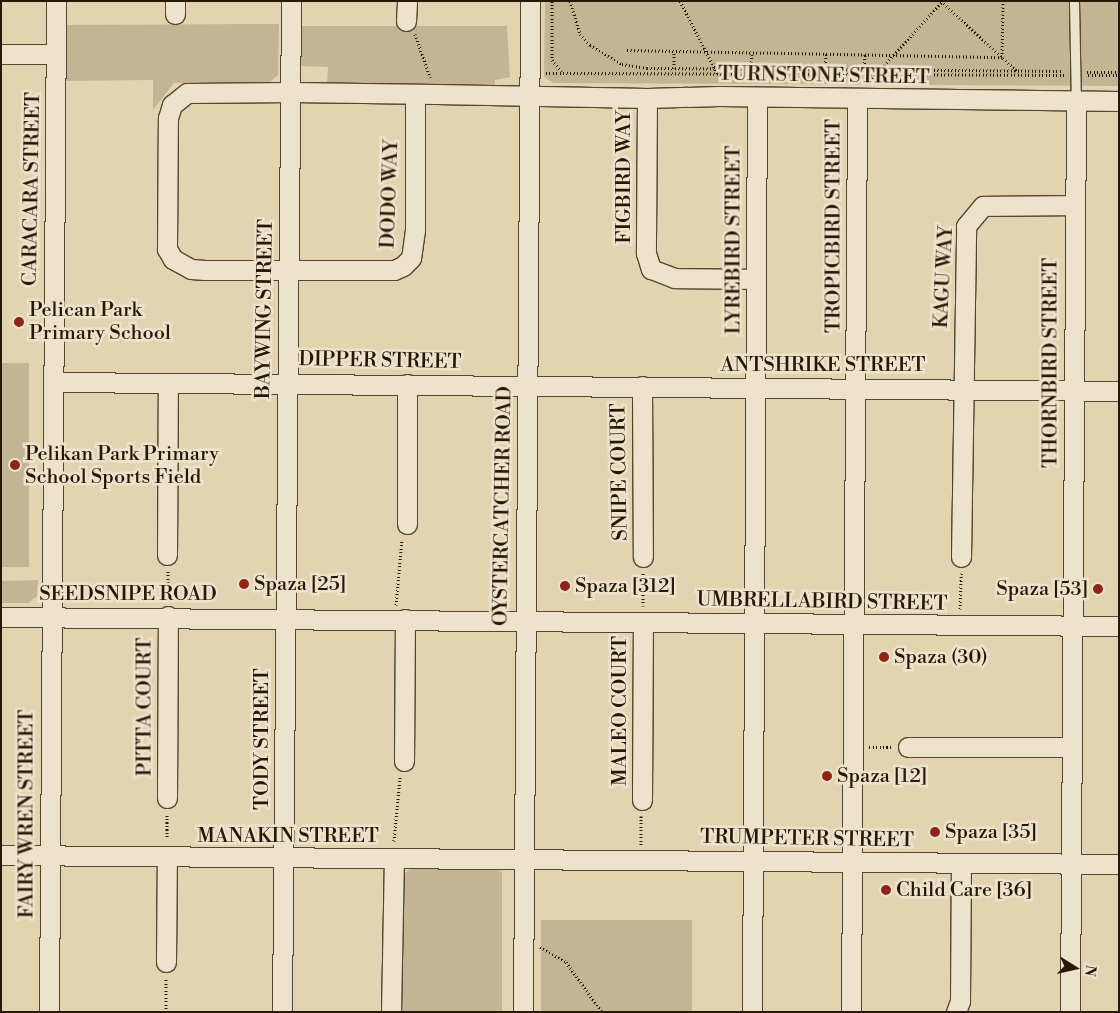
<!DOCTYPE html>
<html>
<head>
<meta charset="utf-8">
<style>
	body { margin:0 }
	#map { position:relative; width:1120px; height:1013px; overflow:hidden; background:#e3d4b1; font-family:"Libre Bodoni",serif }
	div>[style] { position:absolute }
	.green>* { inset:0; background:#c3b494; transform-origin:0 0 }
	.path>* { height:3px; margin-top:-1.5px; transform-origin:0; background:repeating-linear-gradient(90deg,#271704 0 1px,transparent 0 3.5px) }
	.roads { filter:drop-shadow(1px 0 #56462f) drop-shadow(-1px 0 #56462f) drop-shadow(0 1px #56462f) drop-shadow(0 -1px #56462f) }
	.service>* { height:9px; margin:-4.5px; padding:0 4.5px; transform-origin:4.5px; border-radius:4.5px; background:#ede3cc }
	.minor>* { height:19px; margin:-9.5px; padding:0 9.5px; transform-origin:9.5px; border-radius:9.5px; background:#ede3cc }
	.dots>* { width:14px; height:14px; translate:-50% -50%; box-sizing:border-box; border:2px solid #ede3cc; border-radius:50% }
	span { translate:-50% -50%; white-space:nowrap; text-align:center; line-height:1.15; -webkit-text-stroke:5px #ede3cc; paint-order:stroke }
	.street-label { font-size:20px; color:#271704 }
	.poi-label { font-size:20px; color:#271704 }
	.left { translate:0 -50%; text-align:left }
	.right { translate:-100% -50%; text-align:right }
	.frame { position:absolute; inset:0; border:2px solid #271704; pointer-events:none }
	.north { position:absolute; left:1050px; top:943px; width:50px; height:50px; -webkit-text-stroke:4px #ede3cc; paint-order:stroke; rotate:100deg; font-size:14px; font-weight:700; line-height:20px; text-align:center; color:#271704 }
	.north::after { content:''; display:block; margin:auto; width:18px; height:22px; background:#271704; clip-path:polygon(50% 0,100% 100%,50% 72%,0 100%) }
</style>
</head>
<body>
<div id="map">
	<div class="green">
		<div style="clip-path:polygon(545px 1px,1119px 1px,1119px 86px,553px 83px,544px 77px)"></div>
		<div style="clip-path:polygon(279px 24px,278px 75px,270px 82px,174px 83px,153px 110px,153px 80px,65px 81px,65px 25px)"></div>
		<div style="clip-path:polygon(300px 26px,507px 26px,510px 77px,495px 80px,495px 86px,327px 83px,328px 67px,301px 66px)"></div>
		<div style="left:1px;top:363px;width:28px;height:204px"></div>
		<div style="clip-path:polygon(38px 580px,37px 596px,28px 603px,1px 603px,1px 581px)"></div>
		<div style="clip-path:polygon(412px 867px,496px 868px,502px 872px,502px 1012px,400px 1012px,401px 877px)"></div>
		<div style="left:541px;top:920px;width:151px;height:92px"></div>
	</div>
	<div class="path">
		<div style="left:552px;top:1px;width:59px;rotate:90deg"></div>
		<div style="left:552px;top:60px;width:17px;rotate:50deg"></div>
		<div style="left:563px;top:73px;width:501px;rotate:0.23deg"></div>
		<div style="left:570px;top:1px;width:34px;rotate:73deg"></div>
		<div style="left:580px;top:34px;width:15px;rotate:48deg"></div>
		<div style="left:590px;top:45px;width:37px;rotate:31deg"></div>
		<div style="left:622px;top:64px;width:25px;rotate:9deg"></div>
		<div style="left:647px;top:68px;width:416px;rotate:0.4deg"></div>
		<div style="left:680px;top:1px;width:83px;rotate:62.8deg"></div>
		<div style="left:941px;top:1px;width:105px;rotate:42.7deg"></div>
		<div style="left:415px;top:34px;width:46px;rotate:70.8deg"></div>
		<div style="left:627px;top:50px;width:375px;rotate:1.1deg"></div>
		<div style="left:1002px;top:57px;width:56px;rotate:-89deg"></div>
		<div style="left:674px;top:68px;width:17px;rotate:-90deg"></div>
		<div style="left:751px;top:69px;width:17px;rotate:-87deg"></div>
		<div style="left:825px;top:69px;width:15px;rotate:-86deg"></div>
		<div style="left:864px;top:70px;width:16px;rotate:-86deg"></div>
		<div style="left:1087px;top:72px;width:32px"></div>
		<div style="left:546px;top:73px;width:17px"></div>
		<div style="left:1088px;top:75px;width:31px"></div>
		<div style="left:870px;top:81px;width:107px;rotate:-47.7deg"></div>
		<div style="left:168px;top:571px;width:29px;rotate:90deg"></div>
		<div style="left:396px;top:605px;width:66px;rotate:-84.8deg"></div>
		<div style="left:643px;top:606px;width:34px;rotate:-90deg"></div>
		<div style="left:960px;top:609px;width:36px;rotate:-88deg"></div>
		<div style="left:869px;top:747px;width:23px"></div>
		<div style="left:167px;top:815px;width:24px;rotate:90deg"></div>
		<div style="left:394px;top:841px;width:64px;rotate:-84.6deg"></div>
		<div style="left:641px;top:845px;width:29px;rotate:-90deg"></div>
		<div style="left:540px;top:947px;width:30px;rotate:30deg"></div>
		<div style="left:566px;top:962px;width:62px;rotate:54.2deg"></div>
		<div style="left:166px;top:1012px;width:34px;rotate:-90deg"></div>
	</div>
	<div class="roads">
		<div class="service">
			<div style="left:1074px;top:1px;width:100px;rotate:88.9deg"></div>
		</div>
		<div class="minor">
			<div style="left:175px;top:14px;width:13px;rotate:-90deg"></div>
			<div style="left:406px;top:21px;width:20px;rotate:-87deg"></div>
			<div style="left:1px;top:54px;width:55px"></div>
			<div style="left:415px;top:94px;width:136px;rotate:90deg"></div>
			<div style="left:415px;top:230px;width:28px;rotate:98deg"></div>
			<div style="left:411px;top:258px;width:11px;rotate:135deg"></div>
			<div style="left:403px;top:266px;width:10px;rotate:156deg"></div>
			<div style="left:394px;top:270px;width:189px;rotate:180deg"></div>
			<div style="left:205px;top:270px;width:14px;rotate:-176deg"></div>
			<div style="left:191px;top:269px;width:21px;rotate:-151deg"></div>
			<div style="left:173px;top:259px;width:12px;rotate:-121deg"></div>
			<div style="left:167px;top:249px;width:131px;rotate:-89.6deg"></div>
			<div style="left:168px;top:118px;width:14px;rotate:-73deg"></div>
			<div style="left:172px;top:105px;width:19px;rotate:-39deg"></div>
			<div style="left:187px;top:93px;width:104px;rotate:-0.6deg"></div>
			<div style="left:291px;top:92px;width:145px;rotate:0.8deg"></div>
			<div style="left:436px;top:94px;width:211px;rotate:1.1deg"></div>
			<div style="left:647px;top:98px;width:72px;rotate:-1.6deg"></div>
			<div style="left:719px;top:96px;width:400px;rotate:0.7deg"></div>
			<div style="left:647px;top:98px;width:155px;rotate:90.4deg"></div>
			<div style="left:646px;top:253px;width:17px;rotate:73deg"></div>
			<div style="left:651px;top:269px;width:25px;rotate:21deg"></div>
			<div style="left:674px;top:278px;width:82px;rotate:0.7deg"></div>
			<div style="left:53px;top:382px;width:1066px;rotate:0.48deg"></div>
			<div style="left:407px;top:384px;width:140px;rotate:90deg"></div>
			<div style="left:642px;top:386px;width:171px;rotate:89.7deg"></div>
			<div style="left:167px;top:555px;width:172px;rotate:-89.7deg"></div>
			<div style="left:961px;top:557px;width:331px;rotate:-89.1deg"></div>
			<div style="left:966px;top:226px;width:26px;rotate:-50deg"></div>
			<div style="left:983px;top:206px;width:92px;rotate:-0.6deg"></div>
			<div style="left:1px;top:617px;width:1118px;rotate:0.46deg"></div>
			<div style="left:908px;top:747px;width:163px"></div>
			<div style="left:404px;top:761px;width:142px;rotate:-89.6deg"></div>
			<div style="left:167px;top:798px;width:182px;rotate:-89.7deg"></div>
			<div style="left:642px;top:800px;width:178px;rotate:-89.7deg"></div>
			<div style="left:1px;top:855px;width:1118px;rotate:0.46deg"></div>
			<div style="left:166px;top:962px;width:105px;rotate:-89.5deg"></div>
			<div style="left:49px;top:1012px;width:1011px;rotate:-89.6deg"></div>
			<div style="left:282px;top:1012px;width:1011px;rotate:-89.49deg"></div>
			<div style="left:391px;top:1012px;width:153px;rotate:-88.9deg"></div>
			<div style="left:523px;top:1012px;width:1011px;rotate:-89.6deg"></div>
			<div style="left:752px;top:1012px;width:915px;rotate:-89.69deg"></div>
			<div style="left:851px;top:1012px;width:913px;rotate:-89.62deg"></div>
			<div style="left:956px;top:1012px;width:12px;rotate:-70deg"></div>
			<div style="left:960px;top:1001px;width:137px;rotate:-89.6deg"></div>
			<div style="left:1070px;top:1012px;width:911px;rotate:-89.62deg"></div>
		</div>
	</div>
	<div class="dots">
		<div style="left:19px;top:322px;background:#8f2418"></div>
		<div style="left:15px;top:465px;background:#8f2418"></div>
		<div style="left:244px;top:584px;background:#8f2418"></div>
		<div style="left:565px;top:586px;background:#8f2418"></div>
		<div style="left:1098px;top:589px;background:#8f2418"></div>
		<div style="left:884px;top:657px;background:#8f2418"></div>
		<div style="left:827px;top:776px;background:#8f2418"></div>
		<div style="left:935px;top:832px;background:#8f2418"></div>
		<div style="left:886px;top:890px;background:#8f2418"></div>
	</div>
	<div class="street-label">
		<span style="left:824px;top:76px;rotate:1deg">TURNSTONE STREET</span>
		<span style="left:624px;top:177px;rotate:-90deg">FIGBIRD WAY</span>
		<span style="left:32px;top:189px;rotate:-89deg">CARACARA STREET</span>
		<span style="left:390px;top:194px;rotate:-88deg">DODO WAY</span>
		<span style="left:834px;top:226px;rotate:-90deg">TROPICBIRD STREET</span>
		<span style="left:734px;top:240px;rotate:-90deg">LYREBIRD STREET</span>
		<span style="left:944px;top:277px;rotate:-87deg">KAGU WAY</span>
		<span style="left:265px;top:309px;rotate:-89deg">BAYWING STREET</span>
		<span style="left:380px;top:361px;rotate:1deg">DIPPER STREET</span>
		<span style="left:1051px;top:363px;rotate:-90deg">THORNBIRD STREET</span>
		<span style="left:823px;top:365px">ANTSHRIKE STREET</span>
		<span style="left:620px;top:472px;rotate:-91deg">SNIPE COURT</span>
		<span style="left:503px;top:506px;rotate:-89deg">OYSTERCATCHER ROAD</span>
		<span style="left:128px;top:594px">SEEDSNIPE ROAD</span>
		<span style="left:822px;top:602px;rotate:1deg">UMBRELLABIRD STREET</span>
		<span style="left:145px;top:707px;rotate:-90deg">PITTA COURT</span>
		<span style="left:620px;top:711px;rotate:-90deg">MALEO COURT</span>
		<span style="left:262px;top:739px;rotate:-90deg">TODY STREET</span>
		<span style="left:27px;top:814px;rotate:-90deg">FAIRY WREN STREET</span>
		<span style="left:288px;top:836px">MANAKIN STREET</span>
		<span style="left:807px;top:839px;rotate:1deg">TRUMPETER STREET</span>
	</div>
	<div class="poi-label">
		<span class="left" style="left:29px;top:322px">Pelican Park<br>Primary School</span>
		<span class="left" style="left:25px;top:466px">Pelikan Park Primary<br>School Sports Field</span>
		<span class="left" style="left:254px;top:584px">Spaza [25]</span>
		<span class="left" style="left:575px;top:586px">Spaza [312]</span>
		<span class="right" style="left:1088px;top:589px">Spaza [53]</span>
		<span class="left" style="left:894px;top:657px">Spaza (30)</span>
		<span class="left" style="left:837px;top:776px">Spaza [12]</span>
		<span class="left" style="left:945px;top:832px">Spaza [35]</span>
		<span class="left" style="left:896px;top:890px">Child Care [36]</span>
	</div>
	<div class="frame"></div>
	<div class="north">N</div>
</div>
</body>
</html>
